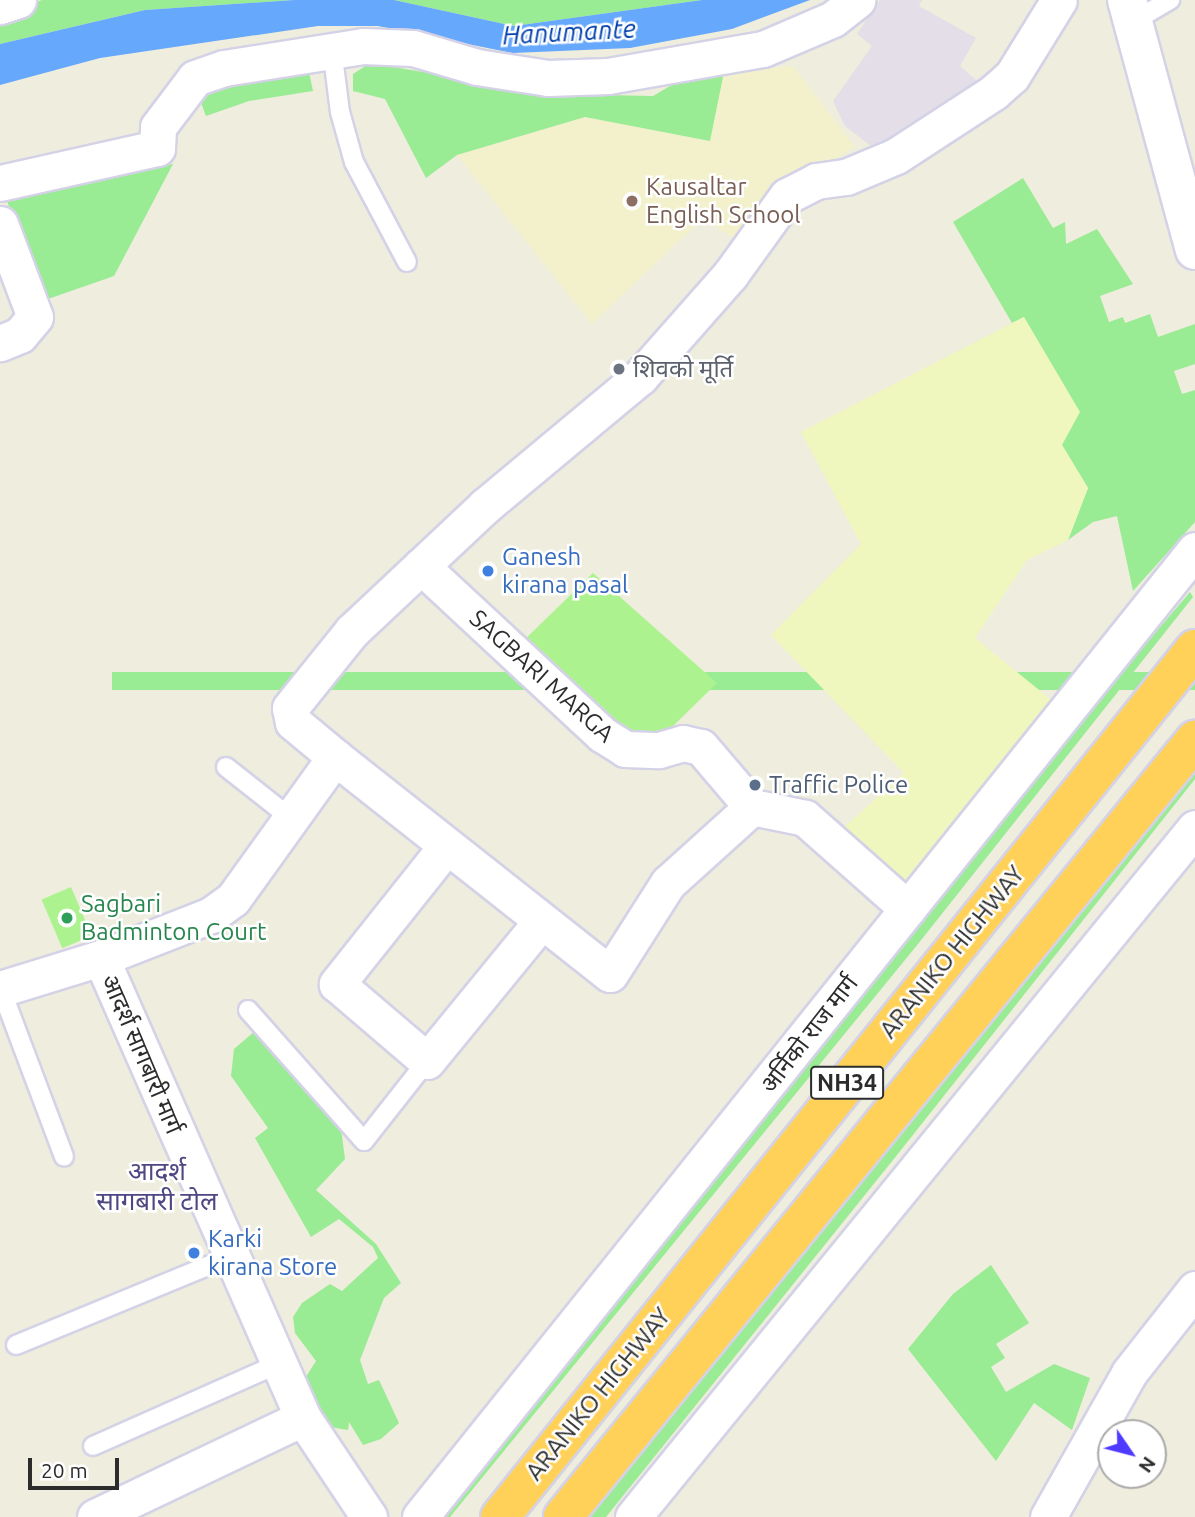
<!DOCTYPE html>
<html>
<head>
<meta charset="utf-8">
<style>
	body { margin:0 }
	#map { position:relative; width:1195px; height:1517px; overflow:hidden; background:#efeddd; font-family:Ubuntu,"Noto Sans Devanagari",sans-serif }
	div>[style] { position:absolute }
	.industrial>* { inset:0; background:#e3dee7 }
	.education>* { inset:0; background:#f2f1cb }
	.green>* { inset:0; background:#99eb94; transform-origin:0 0 }
	.sand>* { inset:0; background:#eff7be }
	.pitch>* { inset:0; background:#acf38f; transform-origin:0 0 }
	.water>* { inset:0; background:#66a8fb }
	.roads { filter:drop-shadow(2px 0 #d4d2e6) drop-shadow(-2px 0 #d4d2e6) drop-shadow(0 2px #d4d2e6) drop-shadow(0 -2px #d4d2e6) }
	.lane>* { height:18px; margin:-9px; padding:0 9px; transform-origin:9px; border-radius:9px; background:#fff }
	.street>* { height:35px; margin:-17.5px; padding:0 17.5px; transform-origin:17.5px; border-radius:17.5px; background:#fff }
	.secondary>* { height:38px; margin:-19px; padding:0 19px; transform-origin:19px; border-radius:19px; background:#fff }
	.highway>* { height:38px; margin:-19px; padding:0 19px; transform-origin:19px; border-radius:19px; background:#ffd158 }
	.dots>* { width:19px; height:19px; translate:-50% -50%; box-sizing:border-box; border:4px solid #fff; border-radius:50% }
	span { translate:-50% -50%; white-space:nowrap; text-align:center; line-height:1.15; -webkit-text-stroke:5px #fff; paint-order:stroke }
	.shield-label span { padding:2px 5px; background:#fff; border:2px solid; border-radius:5px; -webkit-text-stroke-width:0 }
	.shield-label { font-size:23px; color:#2c2c2c; font-weight:700 }
	.education-label { font-size:24px; color:#785e54 }
	.left { translate:0 -50%; text-align:left }
	.worship-label { font-size:24px; color:#5b616d }
	.shop-label { font-size:24px; color:#366cbe }
	.street-label { font-size:24px; color:#2c2c2c }
	.service-label { font-size:24px; color:#4e5e75 }
	.leisure-label { font-size:24px; color:#27864d }
	.water-label { font-size:26px; color:#003fac; font-style:italic }
	.neighbourhood-label { font-size:26px; color:#4e4782 }
	.north { position:absolute; left:1097px; top:1419px; width:70px; height:70px; box-sizing:border-box; background:#fff; border:2px solid #ababab; border-radius:50%; rotate:125deg; font-size:19px; font-weight:700; line-height:28px; text-align:center; color:#2c2c2c }
	.north::after { content:''; display:block; margin:auto; width:24px; height:32px; background:#4f3aff; clip-path:polygon(50% 0,100% 100%,50% 72%,0 100%) }
	.scale { position:absolute; left:28px; top:1458px; width:91px; height:32px; box-sizing:border-box; border:4px solid #2c2c2c; border-top:0; padding-left:9px; font-size:21px; line-height:24px; white-space:nowrap; color:#2c2c2c; -webkit-text-stroke:5px #fff; paint-order:stroke }
</style>
</head>
<body>
<div id="map">
	<div class="industrial">
		<div style="clip-path:polygon(880px 0,922px 0,919px 6px,976px 38px,960px 66px,977px 81px,884px 156px,845px 126px,833px 101px,872px 46px,857px 34px)"></div>
	</div>
	<div class="education">
		<div style="clip-path:polygon(793px 66px,855px 147px,814px 171px,737px 241px,703px 218px,592px 324px,457px 155px,585px 117px,709px 141px,724px 72px)"></div>
	</div>
	<div class="green">
		<div style="clip-path:polygon(42px 0,294px 0,145px 10px,0 44px,0 14px)"></div>
		<div style="clip-path:polygon(394px 0,702px 0,514px 26px)"></div>
		<div style="clip-path:polygon(370px 63px,553px 94px,653px 96px,697px 70px,724px 72px,710px 141px,585px 117px,457px 155px,426px 178px,385px 99px,353px 91px,353px 74px)"></div>
		<div style="clip-path:polygon(309px 72px,313px 91px,249px 101px,206px 116px,197px 92px,223px 84px)"></div>
		<div style="clip-path:polygon(173px 164px,114px 276px,48px 299px,6px 199px)"></div>
		<div style="clip-path:polygon(1023px 178px,1053px 228px,1065px 222px,1066px 244px,1097px 229px,1133px 284px,1100px 296px,1109px 322px,1123px 317px,1125px 323px,1150px 314px,1158px 337px,1195px 324px,1195px 364px,1174px 371px,1182px 394px,1195px 390px,1195px 522px,1133px 591px,1117px 516px,1093px 522px,1068px 540px,1088px 488px,1062px 445px,1024px 317px,1012px 323px,953px 222px)"></div>
		<div style="clip-path:polygon(1190px 592px,1193px 597px,918px 944px,450px 1517px,433px 1517px,902px 931px)"></div>
		<div style="left:1195px;top:672px;width:18px;height:1083px;rotate:90deg"></div>
		<div style="clip-path:polygon(1195px 762px,1195px 779px,897px 1155px,606px 1517px,588px 1517px)"></div>
		<div style="clip-path:polygon(255px 1031px,341px 1129px,345px 1159px,316px 1190px,376px 1244px,401px 1283px,384px 1298px,360px 1360px,368px 1384px,379px 1380px,399px 1423px,381px 1439px,363px 1445px,349px 1422px,348px 1430px,324px 1426px,304px 1380px,316px 1361px,295px 1333px,293px 1317px,302px 1303px,330px 1284px,342px 1291px,378px 1258px,373px 1247px,339px 1219px,311px 1237px,255px 1138px,268px 1128px,231px 1076px,234px 1049px)"></div>
		<div style="clip-path:polygon(991px 1265px,1029px 1323px,996px 1344px,1005px 1358px,991px 1367px,1006px 1392px,1054px 1364px,1090px 1378px,1072px 1430px,1034px 1403px,996px 1461px,908px 1349px,953px 1294px)"></div>
	</div>
	<div class="sand">
		<div style="clip-path:polygon(1024px 317px,1080px 412px,1062px 445px,1088px 488px,1068px 540px,1027px 560px,975px 638px,1060px 707px,906px 885px,840px 831px,904px 773px,771px 635px,861px 544px,801px 432px)"></div>
	</div>
	<div class="pitch">
		<div style="clip-path:polygon(593px 573px,717px 683px,666px 733px,624px 736px,520px 644px)"></div>
		<div style="left:71px;top:887px;width:53px;height:32px;rotate:67deg"></div>
	</div>
	<div class="water">
		<div style="clip-path:polygon(294px 0,394px 0,514px 26px,702px 0,810px 0,732px 29px,630px 48px,513px 53px,378px 26px,318px 26px,100px 58px,0 85px,0 44px,145px 10px)"></div>
	</div>
	<div class="roads">
		<div class="lane">
			<div style="left:1134px;top:21px;width:42px;rotate:-30.3deg"></div>
			<div style="left:332px;top:49px;width:64px;rotate:82.8deg"></div>
			<div style="left:340px;top:112px;width:52px;rotate:74.4deg"></div>
			<div style="left:354px;top:162px;width:113px;rotate:62.1deg"></div>
			<div style="left:226px;top:767px;width:85px;rotate:38.3deg"></div>
			<div style="left:1px;top:989px;width:179px;rotate:69.4deg"></div>
			<div style="left:248px;top:1010px;width:175px;rotate:48.5deg"></div>
			<div style="left:364px;top:1141px;width:102px;rotate:-51.8deg"></div>
			<div style="left:16px;top:1345px;width:230px;rotate:-22.4deg"></div>
			<div style="left:93px;top:1446px;width:202px;rotate:-23.9deg"></div>
		</div>
		<div class="street">
			<div style="left:0;top:6px;width:19px;rotate:-18deg"></div>
			<div style="left:0;top:183px;width:161px;rotate:-12.6deg"></div>
			<div style="left:157px;top:148px;width:21px;rotate:-87deg"></div>
			<div style="left:158px;top:127px;width:61px;rotate:-52.9deg"></div>
			<div style="left:195px;top:78px;width:31px;rotate:-19deg"></div>
			<div style="left:224px;top:68px;width:141px;rotate:-9deg"></div>
			<div style="left:363px;top:46px;width:50px;rotate:2.3deg"></div>
			<div style="left:413px;top:48px;width:67px;rotate:16.5deg"></div>
			<div style="left:477px;top:67px;width:72px;rotate:8.8deg"></div>
			<div style="left:548px;top:78px;width:60px;rotate:-1.9deg"></div>
			<div style="left:608px;top:76px;width:157px;rotate:-9.9deg"></div>
			<div style="left:763px;top:49px;width:76px;rotate:-23.2deg"></div>
			<div style="left:833px;top:19px;width:31px;rotate:-38deg"></div>
			<div style="left:0;top:224px;width:99px;rotate:69.4deg"></div>
			<div style="left:35px;top:317px;width:23px;rotate:130deg"></div>
			<div style="left:20px;top:335px;width:22px;rotate:158deg"></div>
			<div style="left:421px;top:566px;width:248px;rotate:42.9deg"></div>
			<div style="left:603px;top:735px;width:26px;rotate:32deg"></div>
			<div style="left:625px;top:749px;width:34px;rotate:2deg"></div>
			<div style="left:659px;top:750px;width:25px;rotate:-16deg"></div>
			<div style="left:683px;top:743px;width:18px;rotate:13deg"></div>
			<div style="left:701px;top:747px;width:79px;rotate:49.6deg"></div>
			<div style="left:752px;top:807px;width:54px;rotate:11.7deg"></div>
			<div style="left:805px;top:818px;width:137px;rotate:41.5deg"></div>
			<div style="left:335px;top:757px;width:350px;rotate:38.3deg"></div>
			<div style="left:610px;top:974px;width:108px;rotate:-57.5deg"></div>
			<div style="left:668px;top:883px;width:113px;rotate:-42.1deg"></div>
			<div style="left:445px;top:848px;width:174px;rotate:128.5deg"></div>
			<div style="left:337px;top:984px;width:118px;rotate:40.5deg"></div>
			<div style="left:427px;top:1061px;width:178px;rotate:-50.7deg"></div>
			<div style="left:101px;top:958px;width:502px;rotate:66.29deg"></div>
			<div style="left:0;top:989px;width:106px;rotate:-17.1deg"></div>
			<div style="left:101px;top:958px;width:118px;rotate:-21.4deg"></div>
			<div style="left:211px;top:915px;width:27px;rotate:-36deg"></div>
			<div style="left:233px;top:899px;width:175px;rotate:-54.3deg"></div>
			<div style="left:335px;top:757px;width:55px;rotate:-140.2deg"></div>
			<div style="left:293px;top:722px;width:14px;rotate:-102deg"></div>
			<div style="left:290px;top:708px;width:99px;rotate:-51.2deg"></div>
			<div style="left:352px;top:631px;width:183px;rotate:-43.2deg"></div>
			<div style="left:485px;top:506px;width:202px;rotate:-39.8deg"></div>
			<div style="left:640px;top:377px;width:136px;rotate:-48.6deg"></div>
			<div style="left:730px;top:275px;width:97px;rotate:-54.2deg"></div>
			<div style="left:787px;top:196px;width:33px;rotate:-27deg"></div>
			<div style="left:816px;top:181px;width:30px;rotate:-8deg"></div>
			<div style="left:846px;top:177px;width:54px;rotate:-22.8deg"></div>
			<div style="left:896px;top:156px;width:117px;rotate:-33.1deg"></div>
			<div style="left:994px;top:92px;width:24px;rotate:-42deg"></div>
			<div style="left:1012px;top:76px;width:89px;rotate:-58.3deg"></div>
			<div style="left:95px;top:1517px;width:230px;rotate:-25.5deg"></div>
			<div style="left:303px;top:1418px;width:119px;rotate:56.3deg"></div>
			<div style="left:420px;top:1517px;width:1239px;rotate:-51.29deg"></div>
			<div style="left:633px;top:1517px;width:889px;rotate:-50.8deg"></div>
			<div style="left:1048px;top:1517px;width:165px;rotate:-60.6deg"></div>
			<div style="left:1129px;top:1373px;width:107px;rotate:-51.8deg"></div>
		</div>
		<div class="secondary">
			<div style="left:1127px;top:0;width:259px;rotate:74.8deg"></div>
		</div>
		<div class="highway">
			<div style="left:500px;top:1517px;width:1112px;rotate:-51.32deg"></div>
			<div style="left:563px;top:1517px;width:1002px;rotate:-50.88deg"></div>
		</div>
	</div>
	<div class="dots">
		<div style="left:632px;top:201px;background:#8d6e63"></div>
		<div style="left:619px;top:369px;background:#6b7280"></div>
		<div style="left:488px;top:571px;background:#3f7fe0"></div>
		<div style="left:755px;top:785px;background:#5c6f8a"></div>
		<div style="left:67px;top:918px;background:#2e9e5b"></div>
		<div style="left:194px;top:1253px;background:#3f7fe0"></div>
	</div>
	<div class="shield-label">
		<span style="left:847px;top:1083px">NH34</span>
	</div>
	<div class="education-label">
		<span class="left" style="left:646px;top:201px">Kausaltar<br>English School</span>
	</div>
	<div class="worship-label">
		<span class="left" style="left:633px;top:369px">शिवको मूर्ति</span>
	</div>
	<div class="shop-label">
		<span class="left" style="left:502px;top:571px">Ganesh<br>kirana pasal</span>
		<span class="left" style="left:208px;top:1253px">Karki<br>kirana Store</span>
	</div>
	<div class="street-label">
		<span style="left:542px;top:676px;rotate:42deg">SAGBARI MARGA</span>
		<span style="left:952px;top:952px;rotate:-51deg">ARANIKO HIGHWAY</span>
		<span style="left:809px;top:1034px;rotate:-52deg">अर्निको राज मार्ग</span>
		<span style="left:142px;top:1054px;rotate:67deg">आदर्श सागबारी मार्ग</span>
		<span style="left:598px;top:1394px;rotate:-51deg">ARANIKO HIGHWAY</span>
	</div>
	<div class="service-label">
		<span class="left" style="left:769px;top:785px">Traffic Police</span>
	</div>
	<div class="leisure-label">
		<span class="left" style="left:81px;top:918px">Sagbari<br>Badminton Court</span>
	</div>
	<div class="water-label">
		<span style="left:569px;top:32px;rotate:-3deg">Hanumante</span>
	</div>
	<div class="neighbourhood-label">
		<span style="left:157px;top:1186px">आदर्श<br>सागबारी टोल</span>
	</div>
	<div class="north">N</div>
	<div class="scale">20 m</div>
</div>
</body>
</html>
